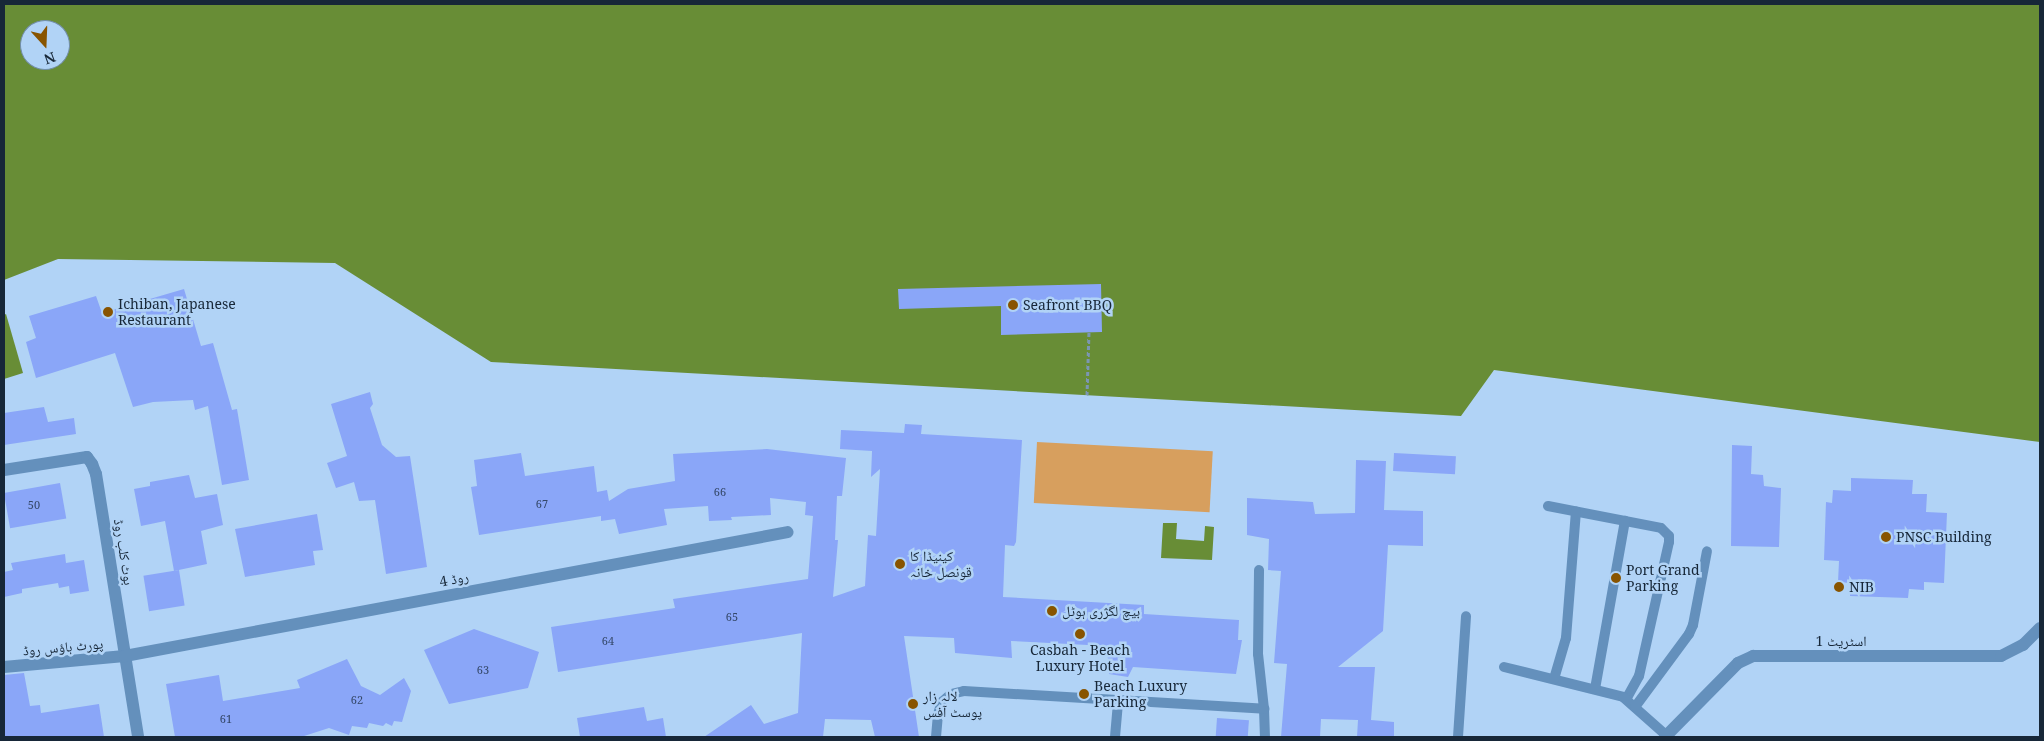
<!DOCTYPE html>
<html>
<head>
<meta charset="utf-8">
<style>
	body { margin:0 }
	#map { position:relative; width:2044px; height:741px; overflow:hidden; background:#b1d3f6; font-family:"Noto Serif","Noto Naskh Arabic",serif }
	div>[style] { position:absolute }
	.green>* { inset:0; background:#d79f5e; transform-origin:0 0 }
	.water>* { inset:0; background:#688d36 }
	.building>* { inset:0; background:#8aa6f8; transform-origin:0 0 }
	.path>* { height:3px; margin-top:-1.5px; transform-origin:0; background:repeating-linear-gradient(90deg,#7b96b3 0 4px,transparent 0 6.5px) }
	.lane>* { height:10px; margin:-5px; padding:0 5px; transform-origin:5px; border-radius:5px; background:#6490bc }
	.street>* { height:12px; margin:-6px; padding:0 6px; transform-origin:6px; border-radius:6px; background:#6490bc }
	.dots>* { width:14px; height:14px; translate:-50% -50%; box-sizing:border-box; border:2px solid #b1d3f6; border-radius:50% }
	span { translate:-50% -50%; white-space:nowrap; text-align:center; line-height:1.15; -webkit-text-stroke:5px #b1d3f6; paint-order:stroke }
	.number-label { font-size:11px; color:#344768 }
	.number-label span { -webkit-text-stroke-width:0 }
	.poi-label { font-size:14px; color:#172738 }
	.left { translate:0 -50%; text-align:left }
	.street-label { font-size:14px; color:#172738 }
	.frame { position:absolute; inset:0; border:5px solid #172738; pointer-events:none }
	.north { position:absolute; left:20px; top:20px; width:50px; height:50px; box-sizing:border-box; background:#b1d3f6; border:1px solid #738eaa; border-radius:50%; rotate:160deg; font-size:14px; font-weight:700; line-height:20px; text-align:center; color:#172738 }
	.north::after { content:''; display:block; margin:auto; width:18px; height:22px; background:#885400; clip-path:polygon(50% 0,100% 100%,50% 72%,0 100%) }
</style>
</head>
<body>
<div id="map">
	<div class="green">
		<div style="left:1037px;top:442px;width:176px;height:61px;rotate:3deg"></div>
	</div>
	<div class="water">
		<div style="clip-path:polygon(evenodd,4px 4px,2040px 4px,2040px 442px,1494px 370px,1461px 416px,491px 362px,335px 263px,58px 259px,4px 280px,4px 4px,30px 30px,60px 30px,60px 60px,30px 60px,30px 30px)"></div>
		<div style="clip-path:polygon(6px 314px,23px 373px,4px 379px,4px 315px)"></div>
		<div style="clip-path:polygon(1163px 523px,1177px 523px,1176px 539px,1204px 541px,1205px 526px,1214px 527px,1212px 560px,1161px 558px)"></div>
	</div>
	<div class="building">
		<div style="clip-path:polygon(1101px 284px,1102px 332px,1001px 335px,1001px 306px,899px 309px,898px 289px)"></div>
		<div style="clip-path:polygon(184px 289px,201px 346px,213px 343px,232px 410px,237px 409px,249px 480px,222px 485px,208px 406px,195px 410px,193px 400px,153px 402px,133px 407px,115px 353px,36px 378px,26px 342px,36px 338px,29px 316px,96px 296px,102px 313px)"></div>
		<div style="clip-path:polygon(370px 392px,373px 404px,370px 408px,382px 445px,396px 457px,410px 456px,427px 567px,386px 574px,375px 500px,359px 501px,354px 482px,336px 488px,327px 463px,347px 456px,331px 404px)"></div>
		<div style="clip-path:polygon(44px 407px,48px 422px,74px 418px,76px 434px,4px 445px,4px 413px)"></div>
		<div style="clip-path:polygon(905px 424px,922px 425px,921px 434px,1022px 440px,1016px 542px,1014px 546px,1005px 545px,1003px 597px,1144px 605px,1144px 614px,1239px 620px,1238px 640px,1242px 640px,1236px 674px,1133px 667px,1128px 677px,1109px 674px,1107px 646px,1011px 641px,1012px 658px,955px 653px,954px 638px,904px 636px,919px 737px,875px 737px,871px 720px,825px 719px,823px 737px,704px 737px,751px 705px,764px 724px,798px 713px,802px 633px,558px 672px,551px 627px,675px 608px,673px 599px,808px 579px,813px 516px,805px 515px,806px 502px,770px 498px,771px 515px,731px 517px,732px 520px,709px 521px,708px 506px,664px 509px,667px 525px,619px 534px,615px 519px,601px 521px,601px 516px,479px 535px,471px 487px,477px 486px,474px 460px,521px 453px,525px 476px,594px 466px,597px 492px,607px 490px,609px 501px,628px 489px,675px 481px,673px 454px,767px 449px,846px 458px,842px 496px,837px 496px,835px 540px,838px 540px,833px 597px,865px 586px,868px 535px,876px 536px,880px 469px,871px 477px,872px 451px,840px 449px,841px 430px,904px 433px)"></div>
		<div style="clip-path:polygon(1732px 445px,1752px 446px,1751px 474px,1763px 475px,1764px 486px,1781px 488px,1779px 547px,1731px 546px)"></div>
		<div style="left:1394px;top:453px;width:62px;height:18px;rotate:3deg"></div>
		<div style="clip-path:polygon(1356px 460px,1386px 461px,1384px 510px,1423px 511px,1423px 546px,1388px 545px,1383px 631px,1338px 667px,1375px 667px,1371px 720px,1394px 722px,1394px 737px,1357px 737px,1358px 720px,1321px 719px,1320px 737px,1281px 737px,1287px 664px,1274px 663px,1281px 571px,1268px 570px,1269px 539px,1247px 535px,1247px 498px,1313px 502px,1315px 514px,1355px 513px)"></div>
		<div style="clip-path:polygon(189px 475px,195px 498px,217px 494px,223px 525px,201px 531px,207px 564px,174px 571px,165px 521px,141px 526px,134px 489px,150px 486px,150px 482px)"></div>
		<div style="clip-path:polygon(1851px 478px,1913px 480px,1912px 494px,1927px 494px,1926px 512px,1947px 513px,1944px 583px,1924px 582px,1924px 590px,1909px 589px,1908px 598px,1850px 596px,1850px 583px,1838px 582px,1839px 561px,1824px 560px,1826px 502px,1832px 503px,1833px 490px,1851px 491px)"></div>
		<div style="left:60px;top:483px;width:36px;height:57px;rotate:80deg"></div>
		<div style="clip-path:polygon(317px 514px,323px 550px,313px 551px,315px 565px,245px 577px,235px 529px)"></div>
		<div style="clip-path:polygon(65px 554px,66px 563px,84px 560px,89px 591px,70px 594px,69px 586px,59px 588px,58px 583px,22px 589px,22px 593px,4px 597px,4px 572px,13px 570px,11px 563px)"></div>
		<div style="left:179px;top:570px;width:36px;height:36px;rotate:81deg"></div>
		<div style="clip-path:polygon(474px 629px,539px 652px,528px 688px,449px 704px,424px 650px)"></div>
		<div style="clip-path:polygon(347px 659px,361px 686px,380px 695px,404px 678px,411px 691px,402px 722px,394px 721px,392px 726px,386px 723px,383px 726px,369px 723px,367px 728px,352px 726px,349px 735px,329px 728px,301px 737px,175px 737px,166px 684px,219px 675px,223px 701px,300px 688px,297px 680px)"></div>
		<div style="clip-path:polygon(24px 673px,30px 706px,40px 705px,41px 713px,99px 704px,104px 737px,4px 737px,4px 675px)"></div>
		<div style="clip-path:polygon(644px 707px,647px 721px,663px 718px,666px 737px,580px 737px,577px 718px)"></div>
		<div style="left:1217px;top:718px;width:32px;height:19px;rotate:4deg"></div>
	</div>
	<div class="path">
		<div style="left:1087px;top:395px;width:63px;rotate:-88.2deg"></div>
	</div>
	<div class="lane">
		<div style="left:1548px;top:506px;width:115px;rotate:11deg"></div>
		<div style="left:1661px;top:528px;width:11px;rotate:45deg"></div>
		<div style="left:1669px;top:536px;width:6px;rotate:90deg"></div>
		<div style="left:1669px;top:542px;width:137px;rotate:102.6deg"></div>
		<div style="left:1639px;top:676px;width:26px;rotate:119deg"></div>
		<div style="left:1504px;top:667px;width:123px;rotate:14.1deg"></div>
		<div style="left:1623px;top:697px;width:60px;rotate:41.6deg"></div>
		<div style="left:1554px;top:679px;width:43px;rotate:-73.7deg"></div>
		<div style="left:1566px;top:638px;width:127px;rotate:-85.5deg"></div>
		<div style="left:1595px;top:689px;width:171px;rotate:-79.9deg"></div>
		<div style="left:1635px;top:707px;width:91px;rotate:-53.5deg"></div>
		<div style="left:1689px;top:634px;width:10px;rotate:-66deg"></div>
		<div style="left:1693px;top:625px;width:75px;rotate:-79.3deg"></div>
		<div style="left:1264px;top:709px;width:28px;rotate:88deg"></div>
		<div style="left:936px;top:737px;width:23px;rotate:-85deg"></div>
		<div style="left:938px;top:714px;width:13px;rotate:-72deg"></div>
		<div style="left:942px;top:702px;width:12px;rotate:-42deg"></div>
		<div style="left:951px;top:694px;width:13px;rotate:-13deg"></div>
		<div style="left:964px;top:691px;width:301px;rotate:3.4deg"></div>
		<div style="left:1264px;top:709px;width:55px;rotate:-96.2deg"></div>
		<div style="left:1258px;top:654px;width:84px;rotate:-89.3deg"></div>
		<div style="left:1115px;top:737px;width:35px;rotate:-85deg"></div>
		<div style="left:1458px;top:737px;width:121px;rotate:-86.2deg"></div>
	</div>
	<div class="street">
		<div style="left:4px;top:470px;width:84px;rotate:-8.9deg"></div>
		<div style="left:87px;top:457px;width:9px;rotate:54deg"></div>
		<div style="left:92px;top:464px;width:11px;rotate:68deg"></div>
		<div style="left:96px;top:474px;width:266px;rotate:80.9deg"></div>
		<div style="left:4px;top:667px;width:121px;rotate:-5.2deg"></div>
		<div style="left:125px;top:656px;width:674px;rotate:-10.59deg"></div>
		<div style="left:1665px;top:737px;width:104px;rotate:-45.4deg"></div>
		<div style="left:1738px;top:663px;width:17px;rotate:-25deg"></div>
		<div style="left:1753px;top:656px;width:248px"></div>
		<div style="left:2001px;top:656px;width:25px;rotate:-27deg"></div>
		<div style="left:2023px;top:645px;width:24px;rotate:-45deg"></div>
	</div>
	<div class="dots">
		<div style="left:1013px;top:305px;background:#885400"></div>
		<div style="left:108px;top:312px;background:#885400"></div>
		<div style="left:1886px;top:537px;background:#885400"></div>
		<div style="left:900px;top:564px;background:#885400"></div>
		<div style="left:1616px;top:578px;background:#885400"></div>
		<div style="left:1839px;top:587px;background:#885400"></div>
		<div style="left:1052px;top:611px;background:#885400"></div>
		<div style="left:1080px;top:634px;background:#885400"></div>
		<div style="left:1084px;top:694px;background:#885400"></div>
		<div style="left:913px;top:704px;background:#885400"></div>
	</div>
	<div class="number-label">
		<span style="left:720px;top:492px">66</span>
		<span style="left:542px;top:504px">67</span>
		<span style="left:34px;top:505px">50</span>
		<span style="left:732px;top:617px">65</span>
		<span style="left:608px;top:641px">64</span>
		<span style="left:483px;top:670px">63</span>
		<span style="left:357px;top:700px">62</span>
		<span style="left:226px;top:719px">61</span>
	</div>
	<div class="poi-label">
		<span class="left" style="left:118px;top:312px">Ichiban, Japanese<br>Restaurant</span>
		<span class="left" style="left:1023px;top:305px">Seafront BBQ</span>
		<span class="left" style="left:1896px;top:537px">PNSC Building</span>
		<span class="left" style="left:910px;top:564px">کینیڈا کا<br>قونصل خانہ</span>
		<span class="left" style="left:1626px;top:578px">Port Grand<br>Parking</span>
		<span class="left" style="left:1849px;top:587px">NIB</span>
		<span class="left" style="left:1062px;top:611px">بیچ لگژری ہوٹل</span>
		<span style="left:1080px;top:658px">Casbah - Beach<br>Luxury Hotel</span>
		<span class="left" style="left:1094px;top:694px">Beach Luxury<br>Parking</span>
		<span class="left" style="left:923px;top:704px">لالہ زار<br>پوسٹ آفس</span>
	</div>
	<div class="street-label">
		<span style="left:124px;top:552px;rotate:81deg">بوٹ کلب روڈ</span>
		<span style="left:454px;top:579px;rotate:-11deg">روڈ 4</span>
		<span style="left:1841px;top:641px">اسٹریٹ 1</span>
		<span style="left:63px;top:647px;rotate:-5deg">پورٹ ہاؤس روڈ</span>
	</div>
	<div class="frame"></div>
	<div class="north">N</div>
</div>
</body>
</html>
